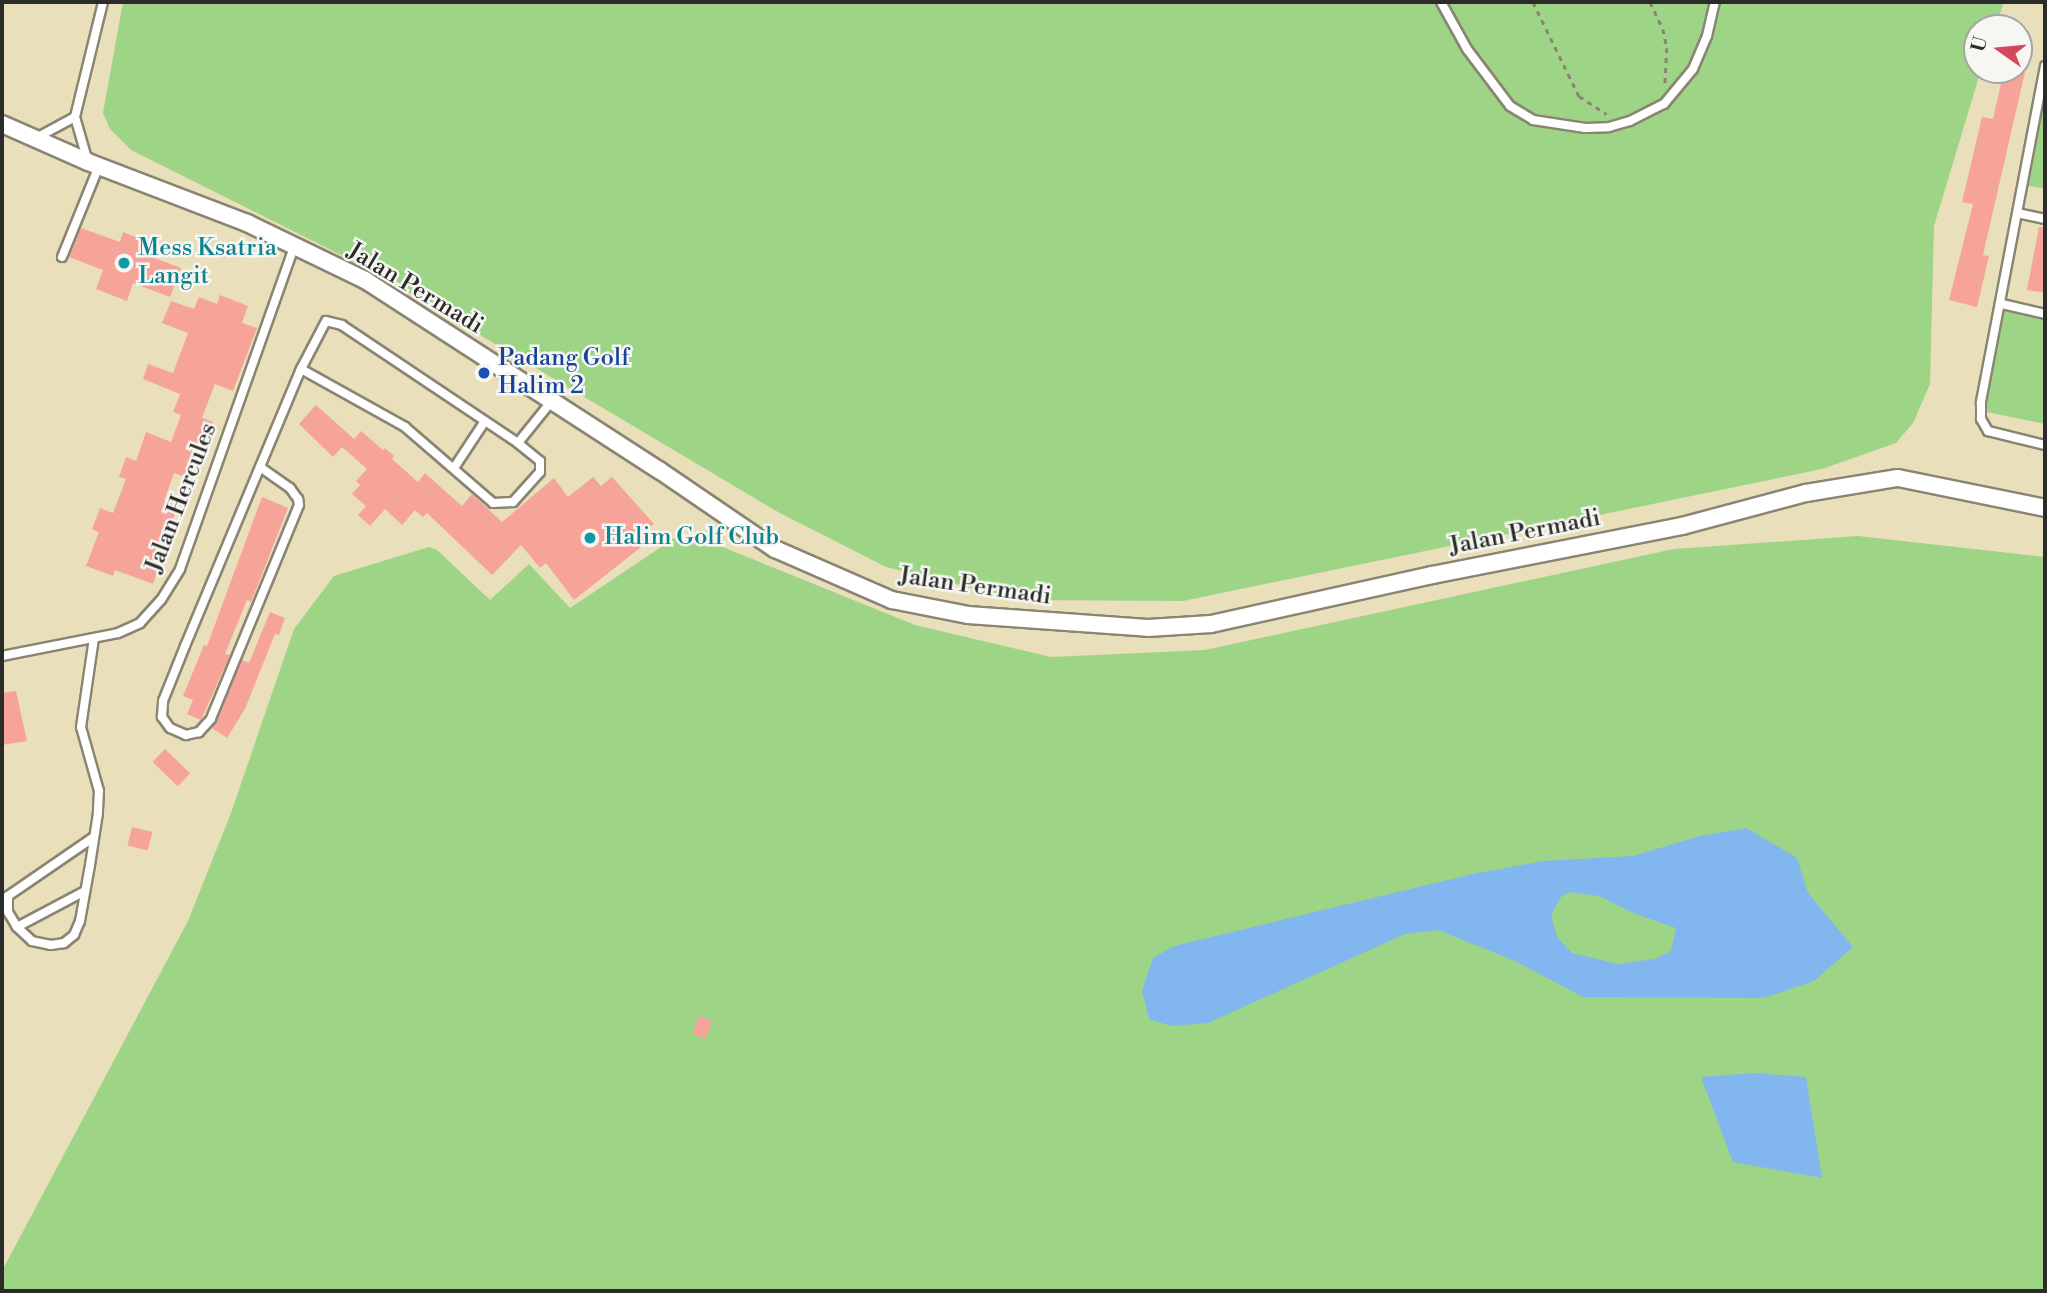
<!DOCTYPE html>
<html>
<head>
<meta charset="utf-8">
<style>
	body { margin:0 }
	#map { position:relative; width:2047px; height:1293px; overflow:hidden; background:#e9dfbb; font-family:"Libre Bodoni",serif }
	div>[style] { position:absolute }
	.green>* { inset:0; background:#9ed485 }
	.water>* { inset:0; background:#81b6ef }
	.building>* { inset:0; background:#f6a499; transform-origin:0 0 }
	.path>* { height:2.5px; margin-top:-1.25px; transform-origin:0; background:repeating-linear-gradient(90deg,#8a8573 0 5px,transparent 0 10px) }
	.roads { filter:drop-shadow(2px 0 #8a8573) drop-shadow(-2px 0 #8a8573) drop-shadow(0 2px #8a8573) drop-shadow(0 -2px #8a8573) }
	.service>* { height:8px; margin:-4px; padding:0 4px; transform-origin:4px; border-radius:4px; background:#fff }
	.minor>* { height:16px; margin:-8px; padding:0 8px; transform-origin:8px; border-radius:8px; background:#fff }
	.dots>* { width:19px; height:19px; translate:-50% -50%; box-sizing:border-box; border:4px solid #f6f6f2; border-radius:50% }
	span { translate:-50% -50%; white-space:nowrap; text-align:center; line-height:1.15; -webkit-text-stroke:5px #f6f6f2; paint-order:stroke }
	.culture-label { font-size:24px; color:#0d838f }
	.left { translate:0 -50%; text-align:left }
	.street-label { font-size:24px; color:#2b2b2b }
	.transit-label { font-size:24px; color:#164399 }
	.frame { position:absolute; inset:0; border:4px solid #2b2b2b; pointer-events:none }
	.north { position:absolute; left:1963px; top:14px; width:70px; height:70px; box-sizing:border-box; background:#f6f6f2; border:2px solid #a5a5a2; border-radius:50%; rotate:285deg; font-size:19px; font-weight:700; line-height:28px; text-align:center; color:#2b2b2b }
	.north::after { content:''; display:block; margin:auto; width:24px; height:32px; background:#d1495b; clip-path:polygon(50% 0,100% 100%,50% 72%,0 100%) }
</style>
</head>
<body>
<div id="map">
	<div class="green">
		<div style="clip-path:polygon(123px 2px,2004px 2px,1995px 28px,1977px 28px,1977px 70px,1981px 70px,1934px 226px,1930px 384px,1913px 423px,1896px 443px,1822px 469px,1183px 601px,1021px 600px,886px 567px,778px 512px,369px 269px,131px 150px,110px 129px,103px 113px)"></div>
		<div style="clip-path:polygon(2045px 80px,2045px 189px,2024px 185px)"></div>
		<div style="clip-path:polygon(2003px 311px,2045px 320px,2045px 424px,1982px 411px)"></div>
		<div style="clip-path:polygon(1858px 536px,2045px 557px,2045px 1291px,2px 1291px,2px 1271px,188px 921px,231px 813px,294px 629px,334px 576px,429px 547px,437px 550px,490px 600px,529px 564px,570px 608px,676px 537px,698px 537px,915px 625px,1051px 657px,1205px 650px,1674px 549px)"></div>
	</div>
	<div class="water">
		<div style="clip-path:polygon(evenodd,1746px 828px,1797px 858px,1808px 893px,1853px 947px,1814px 981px,1764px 998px,1583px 997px,1515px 961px,1438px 930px,1405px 934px,1208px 1023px,1171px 1026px,1149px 1019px,1142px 991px,1153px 958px,1174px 946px,1477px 873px,1544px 861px,1633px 856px,1700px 836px,1746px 828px,1570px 892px,1599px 896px,1633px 913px,1676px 928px,1671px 951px,1655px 959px,1618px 964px,1572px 953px,1557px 937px,1551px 915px,1561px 897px,1570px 892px)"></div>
		<div style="clip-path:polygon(1755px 1073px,1806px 1077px,1822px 1178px,1733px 1162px,1701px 1077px)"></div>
	</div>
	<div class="building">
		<div style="clip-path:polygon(2004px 70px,2025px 72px,1983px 255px,1989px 256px,1977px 307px,1949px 300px,1973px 204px,1962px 202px,1982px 117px,1993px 119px)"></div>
		<div style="clip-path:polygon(2039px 227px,2045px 228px,2045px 293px,2027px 290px)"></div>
		<div style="clip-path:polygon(81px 228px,120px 242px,123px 232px,146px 241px,141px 253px,181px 268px,170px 297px,133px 283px,127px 301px,96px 289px,103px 270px,69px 257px)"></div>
		<div style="clip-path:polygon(220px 295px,248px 306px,242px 323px,257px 328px,233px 391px,215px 384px,202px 418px,213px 422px,190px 479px,174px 473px,164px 501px,178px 506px,172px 521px,180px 524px,173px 544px,168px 542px,153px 584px,115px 570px,113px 576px,86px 566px,99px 532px,92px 529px,100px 508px,113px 513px,126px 479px,119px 477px,126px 457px,136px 461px,146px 432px,171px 442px,181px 415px,173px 412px,180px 394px,143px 379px,148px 364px,173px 373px,188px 333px,162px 323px,171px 301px,194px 309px,199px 297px,217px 304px)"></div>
		<div style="clip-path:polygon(316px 405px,354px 439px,361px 431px,383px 450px,385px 448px,394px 456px,392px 459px,418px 482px,425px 473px,462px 506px,472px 494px,502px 522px,554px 478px,568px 497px,593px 477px,601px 486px,612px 477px,654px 524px,643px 532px,650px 540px,574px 600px,546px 563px,540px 568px,521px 545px,492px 575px,427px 513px,423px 517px,415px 510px,402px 525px,385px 509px,370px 526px,358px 515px,366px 506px,352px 494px,360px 485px,356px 481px,367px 469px,342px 447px,333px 457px,299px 424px)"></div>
		<div style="clip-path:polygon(262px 497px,288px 508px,251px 602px,247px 600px,225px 654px,230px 655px,201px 720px,187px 714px,193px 700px,183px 696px,204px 645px,207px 646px)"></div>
		<div style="clip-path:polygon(270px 612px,285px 618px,279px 635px,275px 634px,245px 709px,227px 738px,212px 728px,242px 660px,249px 663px)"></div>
		<div style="clip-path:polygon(16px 691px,27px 741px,2px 745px,2px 693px)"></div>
		<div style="left:165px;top:749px;width:35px;height:18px;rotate:44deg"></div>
		<div style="left:132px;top:827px;width:21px;height:19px;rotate:14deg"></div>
		<div style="left:699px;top:1016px;width:14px;height:19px;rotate:21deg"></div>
	</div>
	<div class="path">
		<div style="left:1533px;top:2px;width:105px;rotate:63.9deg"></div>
		<div style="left:1579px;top:96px;width:33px;rotate:33deg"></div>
		<div style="left:1650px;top:2px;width:30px;rotate:64deg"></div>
		<div style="left:1663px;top:29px;width:19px;rotate:78deg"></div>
		<div style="left:1667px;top:48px;width:35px;rotate:93deg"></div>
	</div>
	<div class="roads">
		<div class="service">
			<div style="left:1441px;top:2px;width:54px;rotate:61deg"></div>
			<div style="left:1467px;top:49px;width:71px;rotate:53deg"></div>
			<div style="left:1510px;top:106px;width:27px;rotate:31deg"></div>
			<div style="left:1533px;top:120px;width:53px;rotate:8.7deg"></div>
			<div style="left:1585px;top:128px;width:24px;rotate:-2deg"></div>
			<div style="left:1609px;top:127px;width:22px;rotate:-16deg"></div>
			<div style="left:1630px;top:121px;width:38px;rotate:-27deg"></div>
			<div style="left:1664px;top:104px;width:45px;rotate:-50.4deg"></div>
			<div style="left:1693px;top:69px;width:36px;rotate:-67deg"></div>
			<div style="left:1707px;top:36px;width:35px;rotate:-77deg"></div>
			<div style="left:2045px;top:66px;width:343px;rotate:100.8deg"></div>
			<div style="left:1981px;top:403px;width:16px;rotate:90deg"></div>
			<div style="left:1981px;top:419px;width:14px;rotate:60deg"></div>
			<div style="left:1988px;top:431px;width:59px;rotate:13.8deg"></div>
			<div style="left:38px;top:137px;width:42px;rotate:-28.4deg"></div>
			<div style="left:88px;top:162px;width:47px;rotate:-106.1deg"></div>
			<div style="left:75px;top:117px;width:118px;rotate:-76.3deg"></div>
			<div style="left:2017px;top:213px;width:29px;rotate:12deg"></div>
			<div style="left:62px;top:257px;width:98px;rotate:-67.9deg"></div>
			<div style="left:2002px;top:304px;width:44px;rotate:13.1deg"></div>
			<div style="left:518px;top:443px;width:53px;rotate:-51.2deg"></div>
			<div style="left:260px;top:467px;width:37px;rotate:35deg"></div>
			<div style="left:290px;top:488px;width:14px;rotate:54deg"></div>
			<div style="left:298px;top:499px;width:6px;rotate:81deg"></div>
			<div style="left:299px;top:505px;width:231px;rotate:112.4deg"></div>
			<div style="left:211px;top:719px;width:18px;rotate:133deg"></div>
			<div style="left:199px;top:732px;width:13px;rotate:167deg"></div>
			<div style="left:186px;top:735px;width:17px;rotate:-156deg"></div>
			<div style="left:170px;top:728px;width:14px;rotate:-126deg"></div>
			<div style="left:162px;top:717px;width:16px;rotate:-86deg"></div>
			<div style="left:163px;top:701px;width:59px;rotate:-68.2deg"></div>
			<div style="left:185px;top:646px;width:300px;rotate:-67.3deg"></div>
			<div style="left:301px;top:369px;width:119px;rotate:29.1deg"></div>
			<div style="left:405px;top:427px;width:116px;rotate:40.8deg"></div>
			<div style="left:493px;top:503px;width:20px;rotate:-3deg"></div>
			<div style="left:513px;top:502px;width:40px;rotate:-48deg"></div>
			<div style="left:540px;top:472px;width:11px;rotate:-90deg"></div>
			<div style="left:540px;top:461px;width:28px;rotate:-141deg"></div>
			<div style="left:518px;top:443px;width:212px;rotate:-146.2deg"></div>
			<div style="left:342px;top:325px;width:16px;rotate:-166deg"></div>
			<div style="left:326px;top:321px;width:54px;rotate:117.5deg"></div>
			<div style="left:454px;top:468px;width:56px;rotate:-56.6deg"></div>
			<div style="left:94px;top:638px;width:90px;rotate:98.3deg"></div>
			<div style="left:81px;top:727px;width:66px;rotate:74.3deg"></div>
			<div style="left:99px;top:791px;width:22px;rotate:93deg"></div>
			<div style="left:98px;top:813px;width:53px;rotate:98.7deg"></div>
			<div style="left:90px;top:865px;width:57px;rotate:100.1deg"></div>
			<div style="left:80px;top:921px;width:15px;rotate:113deg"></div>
			<div style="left:74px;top:935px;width:13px;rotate:141deg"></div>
			<div style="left:64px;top:943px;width:13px;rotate:171deg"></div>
			<div style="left:51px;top:945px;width:19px;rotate:-168deg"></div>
			<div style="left:32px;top:941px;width:21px;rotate:-137deg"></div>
			<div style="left:17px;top:927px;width:17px;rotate:-121deg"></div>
			<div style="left:8px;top:912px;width:16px;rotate:-90deg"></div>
			<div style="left:8px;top:896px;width:104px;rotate:-34.5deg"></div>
			<div style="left:2px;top:656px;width:118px;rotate:-11.2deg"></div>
			<div style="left:118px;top:633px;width:24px;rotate:-24deg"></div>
			<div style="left:140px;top:623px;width:31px;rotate:-48deg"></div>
			<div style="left:161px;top:600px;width:36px;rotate:-58deg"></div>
			<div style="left:180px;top:569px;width:344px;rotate:-70.5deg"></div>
			<div style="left:17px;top:927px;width:77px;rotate:-27.9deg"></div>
		</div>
		<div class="minor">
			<div style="left:2px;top:124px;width:94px;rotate:23.8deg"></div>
			<div style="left:88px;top:162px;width:170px;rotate:21deg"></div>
			<div style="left:247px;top:223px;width:131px;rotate:25.8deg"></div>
			<div style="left:365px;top:280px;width:350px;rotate:32.9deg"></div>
			<div style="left:659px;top:470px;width:140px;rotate:34.3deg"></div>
			<div style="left:775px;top:549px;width:128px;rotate:23.6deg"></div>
			<div style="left:892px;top:600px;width:77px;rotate:11.2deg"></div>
			<div style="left:968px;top:615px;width:180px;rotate:4.1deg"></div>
			<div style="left:1148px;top:628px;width:63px;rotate:-3.6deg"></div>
			<div style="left:1211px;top:624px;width:226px;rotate:-12.5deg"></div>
			<div style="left:1432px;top:575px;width:255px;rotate:-11.1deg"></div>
			<div style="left:1682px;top:526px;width:128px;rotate:-14.9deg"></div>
			<div style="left:1806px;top:493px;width:93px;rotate:-9.3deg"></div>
			<div style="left:1898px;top:478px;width:150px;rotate:11.5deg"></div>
		</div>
	</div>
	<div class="dots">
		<div style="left:124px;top:263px;background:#0f9aa8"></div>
		<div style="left:484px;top:373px;background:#1a4fb4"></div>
		<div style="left:590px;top:538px;background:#0f9aa8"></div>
	</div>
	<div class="culture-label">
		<span class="left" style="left:138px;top:263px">Mess Ksatria<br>Langit</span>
		<span class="left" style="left:604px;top:538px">Halim Golf Club</span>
	</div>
	<div class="street-label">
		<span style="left:415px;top:289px;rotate:31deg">Jalan Permadi</span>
		<span style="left:182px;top:498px;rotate:-69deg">Jalan Hercules</span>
		<span style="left:1525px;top:533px;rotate:-11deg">Jalan Permadi</span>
		<span style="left:975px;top:587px;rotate:8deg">Jalan Permadi</span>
	</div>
	<div class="transit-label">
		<span class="left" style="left:498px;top:373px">Padang Golf<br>Halim 2</span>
	</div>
	<div class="frame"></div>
	<div class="north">U</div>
</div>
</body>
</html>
